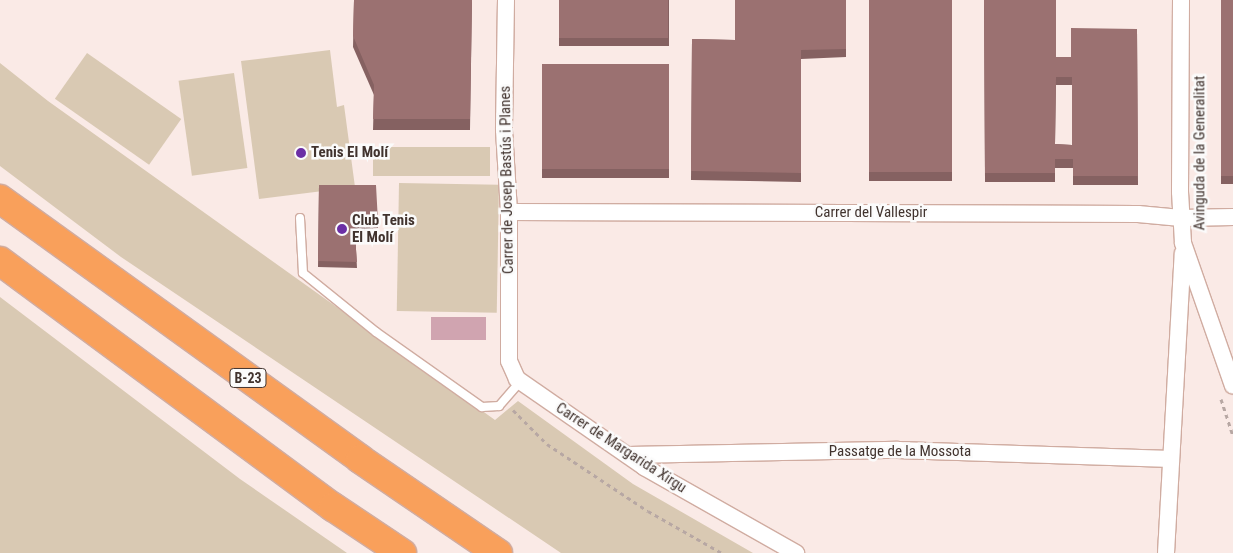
<!DOCTYPE html>
<html>
<head>
<meta charset="utf-8">
<style>
	body { margin:0 }
	#map { position:relative; width:1233px; height:553px; overflow:hidden; background:#faeae6; font-family:"Roboto Condensed",sans-serif }
	div>[style] { position:absolute }
	.green>* { inset:0; background:#d9c9b3; transform-origin:0 0 }
	.water>* { inset:0; background:#d0a4b0; transform-origin:0 0 }
	.path>* { height:3px; margin-top:-1.5px; transform-origin:0; background:repeating-linear-gradient(90deg,#b7a7a3 0 4px,transparent 0 8px) }
	.roads { filter:drop-shadow(1px 0 #d0aca1) drop-shadow(-1px 0 #d0aca1) drop-shadow(0 1px #d0aca1) drop-shadow(0 -1px #d0aca1) }
	.lane>* { height:8px; margin:-4px; padding:0 4px; transform-origin:4px; border-radius:4px; background:#fff }
	.street>* { height:16px; margin:-8px; padding:0 8px; transform-origin:8px; border-radius:8px; background:#fff }
	.highway>* { height:28px; margin:-14px; padding:0 14px; transform-origin:14px; border-radius:14px; background:#f9a05b }
	.wall>* { inset:0; background:#856161; transform-origin:0 0 }
	.building>* { inset:0; background:#9b7171; transform-origin:0 0 }
	.dots>* { width:14px; height:14px; translate:-50% -50%; box-sizing:border-box; border:2px solid #fbfbfb; border-radius:50% }
	span { translate:-50% -50%; white-space:nowrap; text-align:center; line-height:1.15; -webkit-text-stroke:5px #fbfbfb; paint-order:stroke }
	.shield-label span { padding:1px 4px; background:#fbfbfb; border:1px solid; border-radius:4px; -webkit-text-stroke-width:0 }
	.shield-label { font-size:14px; color:#41332e; font-weight:700 }
	.poi-label { font-size:15px; color:#41332e; font-weight:700 }
	.left { translate:0 -50%; text-align:left }
	.street-label { font-size:15px; color:#41332e }
</style>
</head>
<body>
<div id="map">
	<div class="green">
		<div style="clip-path:polygon(330px 50px,337px 107px,344px 105px,355px 187px,259px 199px,241px 61px)"></div>
		<div style="left:87px;top:53px;width:115px;height:56px;rotate:35deg"></div>
		<div style="clip-path:polygon(0 63px,48px 101px,495px 420px,518px 401px,633px 484px,753px 553px,561px 553px,121px 257px,0 166px)"></div>
		<div style="left:234px;top:73px;width:96px;height:56px;rotate:82deg"></div>
		<div style="left:373px;top:147px;width:117px;height:29px"></div>
		<div style="left:399px;top:183px;width:100px;height:128px;rotate:1deg"></div>
		<div style="clip-path:polygon(0 297px,240px 479px,347px 553px,0 553px)"></div>
	</div>
	<div class="water">
		<div style="left:431px;top:317px;width:55px;height:23px"></div>
	</div>
	<div class="path">
		<div style="left:1221px;top:399px;width:39px;rotate:72deg"></div>
		<div style="left:513px;top:410px;width:48px;rotate:45deg"></div>
		<div style="left:547px;top:444px;width:121px;rotate:33.6deg"></div>
		<div style="left:648px;top:511px;width:85px;rotate:29.6deg"></div>
	</div>
	<div class="roads">
		<div class="lane">
			<div style="left:300px;top:218px;width:55px;rotate:86.9deg"></div>
			<div style="left:303px;top:273px;width:94px;rotate:38.9deg"></div>
			<div style="left:376px;top:332px;width:130px;rotate:35.3deg"></div>
			<div style="left:482px;top:407px;width:17px;rotate:-3deg"></div>
			<div style="left:499px;top:406px;width:32px;rotate:-49deg"></div>
		</div>
		<div class="street">
			<div style="left:506px;top:0;width:130px;rotate:90.9deg"></div>
			<div style="left:504px;top:130px;width:82px;rotate:86.5deg"></div>
			<div style="left:509px;top:212px;width:149px;rotate:90deg"></div>
			<div style="left:509px;top:361px;width:20px;rotate:66deg"></div>
			<div style="left:517px;top:379px;width:155px;rotate:34.7deg"></div>
			<div style="left:644px;top:467px;width:175px;rotate:29.5deg"></div>
			<div style="left:1181px;top:0;width:192px;rotate:90.3deg"></div>
			<div style="left:1180px;top:192px;width:51px;rotate:86.6deg"></div>
			<div style="left:1183px;top:243px;width:151px;rotate:70.7deg"></div>
			<div style="left:509px;top:212px;width:629px;rotate:0.18deg"></div>
			<div style="left:1138px;top:214px;width:43px;rotate:5.3deg"></div>
			<div style="left:1181px;top:218px;width:52px;rotate:-1.1deg"></div>
			<div style="left:629px;top:455px;width:269px;rotate:-1.1deg"></div>
			<div style="left:898px;top:450px;width:273px;rotate:1.9deg"></div>
			<div style="left:1166px;top:553px;width:300px;rotate:-86.8deg"></div>
		</div>
		<div class="highway">
			<div style="left:0;top:199px;width:444px;rotate:35.8deg"></div>
			<div style="left:360px;top:459px;width:167px;rotate:34.3deg"></div>
			<div style="left:0;top:261px;width:414px;rotate:36.5deg"></div>
			<div style="left:333px;top:507px;width:83px;rotate:33.7deg"></div>
		</div>
	</div>
	<div class="wall">
		<div style="clip-path:polygon(354px 0,472px 0,470px 130px,373px 130px,374px 95px,353px 47px)"></div>
		<div style="left:559px;top:0;width:110px;height:46px"></div>
		<div style="clip-path:polygon(846px 0,846px 57px,801px 59px,801px 182px,691px 180px,692px 39px,735px 40px)"></div>
		<div style="left:869px;top:0;width:83px;height:181px"></div>
		<div style="clip-path:polygon(evenodd,984px 0,1056px 57px,1071px 57px,1137px 29px,1138px 185px,1073px 185px,1073px 168px,1055px 168px,1055px 182px,985px 182px,984px 0,1056px 85px,1072px 85px,1072px 145px,1055px 144px,1056px 85px)"></div>
		<div style="left:1221px;top:0;width:12px;height:184px"></div>
		<div style="left:542px;top:64px;width:127px;height:114px"></div>
		<div style="clip-path:polygon(319px 185px,378px 222px,378px 228px,355px 230px,357px 268px,318px 267px)"></div>
	</div>
	<div class="building">
		<div style="clip-path:polygon(354px 0,472px 0,470px 119px,373px 119px,374px 85px,353px 36px)"></div>
		<div style="left:559px;top:0;width:109px;height:38px"></div>
		<div style="clip-path:polygon(735px 0,846px 0,846px 49px,801px 50px,801px 173px,691px 171px,692px 39px,735px 40px)"></div>
		<div style="left:869px;top:0;width:83px;height:172px"></div>
		<div style="clip-path:polygon(evenodd,984px 0,1056px 0,1056px 57px,1071px 57px,1071px 28px,1137px 29px,1138px 176px,1073px 176px,1073px 159px,1055px 159px,1055px 173px,985px 173px,984px 0,1056px 77px,1072px 77px,1072px 145px,1055px 144px,1056px 77px)"></div>
		<div style="left:1221px;top:0;width:12px;height:176px"></div>
		<div style="left:542px;top:64px;width:127px;height:105px"></div>
		<div style="clip-path:polygon(319px 185px,376px 185px,378px 222px,354px 224px,357px 262px,318px 261px)"></div>
	</div>
	<div class="dots">
		<div style="left:301px;top:153px;background:#6c2fa5"></div>
		<div style="left:342px;top:229px;background:#6c2fa5"></div>
	</div>
	<div class="shield-label">
		<span style="left:248px;top:378px">B-23</span>
	</div>
	<div class="poi-label">
		<span class="left" style="left:311px;top:153px">Tenis El Molí</span>
		<span class="left" style="left:352px;top:229px">Club Tenis<br>El Molí</span>
	</div>
	<div class="street-label">
		<span style="left:1200px;top:153px;rotate:-90deg">Avinguda de la Generalitat</span>
		<span style="left:507px;top:180px;rotate:-91deg">Carrer de Josep Bastús i Planes</span>
		<span style="left:871px;top:213px">Carrer del Vallespir</span>
		<span style="left:621px;top:448px;rotate:33deg">Carrer de Margarida Xirgu</span>
		<span style="left:900px;top:452px">Passatge de la Mossota</span>
	</div>
</div>
</body>
</html>
